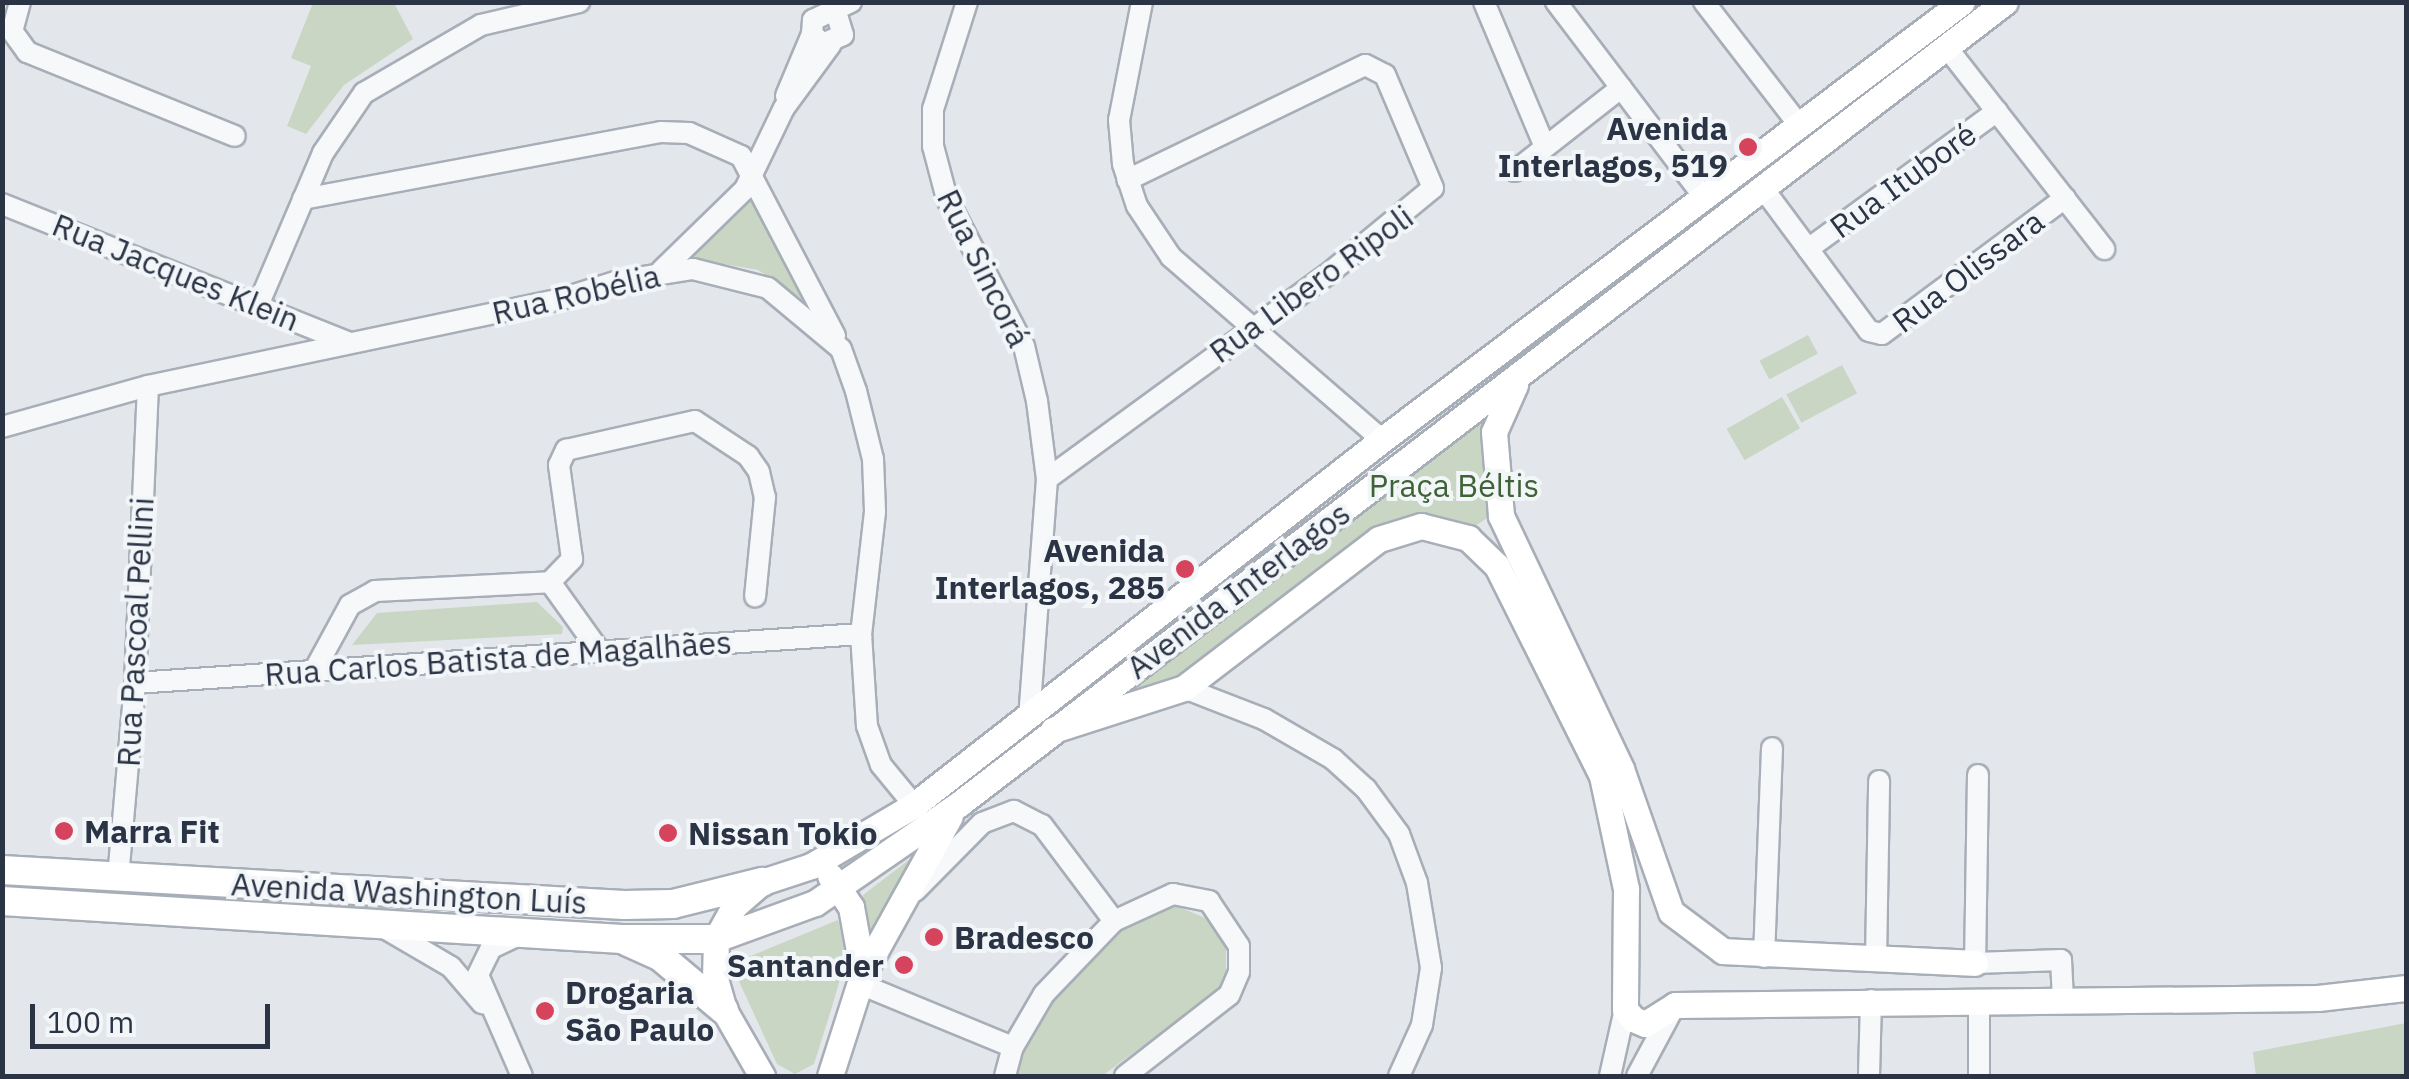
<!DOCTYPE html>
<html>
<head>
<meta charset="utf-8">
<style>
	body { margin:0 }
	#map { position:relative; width:2409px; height:1079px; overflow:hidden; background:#e3e7ec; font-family:"IBM Plex Sans",sans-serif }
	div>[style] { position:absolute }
	.green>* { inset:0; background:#c9d6c4; transform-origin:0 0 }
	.roads { filter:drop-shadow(2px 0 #a8aeb7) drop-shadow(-2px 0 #a8aeb7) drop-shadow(0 2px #a8aeb7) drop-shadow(0 -2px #a8aeb7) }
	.minor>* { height:20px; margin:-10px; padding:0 10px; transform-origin:10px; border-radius:10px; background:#f6f8fa }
	.major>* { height:25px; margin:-12.5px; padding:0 12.5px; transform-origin:12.5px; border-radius:12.5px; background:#fff }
	.highway>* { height:28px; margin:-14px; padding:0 14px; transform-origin:14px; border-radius:14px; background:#fff }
	.dots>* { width:28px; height:28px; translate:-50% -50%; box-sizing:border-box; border:5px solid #f3f6f9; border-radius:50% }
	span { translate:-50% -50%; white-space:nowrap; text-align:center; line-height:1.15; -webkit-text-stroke:8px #f3f6f9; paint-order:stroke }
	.poi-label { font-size:32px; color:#2a3445; font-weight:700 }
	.right { translate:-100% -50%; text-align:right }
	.left { translate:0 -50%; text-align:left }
	.street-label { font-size:32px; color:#2a3445 }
	.park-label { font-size:32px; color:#3f6236 }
	.frame { position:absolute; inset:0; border:5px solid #2a3445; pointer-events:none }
	.scale { position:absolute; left:30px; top:1004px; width:240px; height:45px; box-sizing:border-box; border:5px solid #2a3445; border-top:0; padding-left:12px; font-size:30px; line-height:35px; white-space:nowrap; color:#2a3445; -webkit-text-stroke:8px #f3f6f9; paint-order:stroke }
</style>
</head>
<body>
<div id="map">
	<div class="green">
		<div style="clip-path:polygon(313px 3px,394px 3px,413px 39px,344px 85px,306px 134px,287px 126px,311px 66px,291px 58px)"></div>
		<div style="clip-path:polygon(751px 187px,768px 230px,810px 304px,758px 270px,690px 258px)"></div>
		<div style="left:1808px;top:335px;width:21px;height:55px;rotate:62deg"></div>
		<div style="left:1842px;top:365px;width:32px;height:63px;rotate:62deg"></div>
		<div style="left:1782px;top:397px;width:36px;height:64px;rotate:60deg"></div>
		<div style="clip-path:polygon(1486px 420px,1493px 514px,1468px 531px,1440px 516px,1382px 527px,1182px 682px,1087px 712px)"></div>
		<div style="clip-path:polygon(537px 602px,563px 627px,562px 634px,352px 645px,377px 613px)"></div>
		<div style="clip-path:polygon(910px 859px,875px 930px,868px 930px,863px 895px)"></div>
		<div style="clip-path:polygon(1177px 906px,1210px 920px,1226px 944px,1226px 977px,1217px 991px,1102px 1076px,1015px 1076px,1038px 1017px,1074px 971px,1132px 919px)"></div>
		<div style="clip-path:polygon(838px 920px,847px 955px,832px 1007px,814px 1064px,795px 1074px,777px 1064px,731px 964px)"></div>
		<div style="clip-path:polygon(2406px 1023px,2406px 1076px,2256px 1076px,2253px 1052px)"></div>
	</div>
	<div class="roads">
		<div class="minor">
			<div style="left:20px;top:2px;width:30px;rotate:105deg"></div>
			<div style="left:12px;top:31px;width:26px;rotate:54deg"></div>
			<div style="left:27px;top:52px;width:224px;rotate:22deg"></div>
			<div style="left:967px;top:2px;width:112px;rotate:107.6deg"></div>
			<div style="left:933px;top:109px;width:37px;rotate:90deg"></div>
			<div style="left:933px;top:146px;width:55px;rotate:75.2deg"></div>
			<div style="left:947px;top:199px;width:166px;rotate:62.4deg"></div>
			<div style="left:1024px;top:346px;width:57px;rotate:76.7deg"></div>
			<div style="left:1037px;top:401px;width:79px;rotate:82.7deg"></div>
			<div style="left:1047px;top:479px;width:240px;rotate:94.3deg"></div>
			<div style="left:1142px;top:2px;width:120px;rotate:101deg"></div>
			<div style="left:1119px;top:120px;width:44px;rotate:84.8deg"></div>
			<div style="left:1123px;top:164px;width:44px;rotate:71.6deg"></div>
			<div style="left:1137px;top:206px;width:61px;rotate:56.3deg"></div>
			<div style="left:1171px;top:257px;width:279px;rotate:40.9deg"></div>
			<div style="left:1484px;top:2px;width:157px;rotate:67.2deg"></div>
			<div style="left:1556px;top:2px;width:246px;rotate:52.8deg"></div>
			<div style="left:1704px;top:2px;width:155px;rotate:52.3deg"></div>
			<div style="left:836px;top:12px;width:24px;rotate:73deg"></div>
			<div style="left:843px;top:35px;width:22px;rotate:156deg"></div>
			<div style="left:823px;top:44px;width:15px;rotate:-138deg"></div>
			<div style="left:812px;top:34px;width:14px;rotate:-86deg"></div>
			<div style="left:813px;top:20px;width:42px;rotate:-25.3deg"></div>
			<div style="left:1948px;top:49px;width:254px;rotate:52deg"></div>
			<div style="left:786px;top:96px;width:67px;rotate:-67.2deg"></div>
			<div style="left:1515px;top:171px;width:135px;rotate:-38.1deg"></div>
			<div style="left:1762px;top:187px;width:179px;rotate:53.4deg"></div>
			<div style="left:1869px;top:331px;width:13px;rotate:13deg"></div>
			<div style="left:1882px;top:334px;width:228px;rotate:-36.6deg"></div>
			<div style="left:303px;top:199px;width:364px;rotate:-10.6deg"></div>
			<div style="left:661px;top:132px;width:28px;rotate:2deg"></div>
			<div style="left:689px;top:133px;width:57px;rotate:23.9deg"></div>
			<div style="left:741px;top:156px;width:203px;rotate:62.4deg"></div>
			<div style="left:2px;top:204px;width:374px;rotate:21.8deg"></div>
			<div style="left:1808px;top:249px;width:234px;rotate:-36.1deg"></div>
			<div style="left:661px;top:271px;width:117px;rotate:-44.3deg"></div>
			<div style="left:745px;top:189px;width:90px;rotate:-64.3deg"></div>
			<div style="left:784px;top:108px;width:79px;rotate:-53.7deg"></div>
			<div style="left:259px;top:303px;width:163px;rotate:-66.9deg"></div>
			<div style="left:323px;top:153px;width:73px;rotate:-55.7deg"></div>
			<div style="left:364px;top:93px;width:135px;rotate:-30.2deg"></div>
			<div style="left:481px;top:25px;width:101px;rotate:-13.2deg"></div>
			<div style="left:2px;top:427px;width:152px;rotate:-15.7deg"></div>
			<div style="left:148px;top:386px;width:422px;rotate:-11.9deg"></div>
			<div style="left:561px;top:299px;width:60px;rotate:-17.5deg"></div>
			<div style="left:618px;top:281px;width:76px;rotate:-9.1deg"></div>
			<div style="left:693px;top:269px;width:77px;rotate:14.2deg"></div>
			<div style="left:768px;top:288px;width:95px;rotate:39.9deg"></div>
			<div style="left:841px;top:349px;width:45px;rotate:70.3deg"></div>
			<div style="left:856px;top:391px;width:70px;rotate:76deg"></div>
			<div style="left:873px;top:459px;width:53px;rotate:87.8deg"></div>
			<div style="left:875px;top:512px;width:123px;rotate:96.5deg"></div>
			<div style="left:861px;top:634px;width:92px;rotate:86.3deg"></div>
			<div style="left:867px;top:726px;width:41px;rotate:70.3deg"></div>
			<div style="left:881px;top:765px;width:52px;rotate:50.5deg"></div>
			<div style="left:1047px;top:479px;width:346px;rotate:-36.1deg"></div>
			<div style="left:1327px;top:275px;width:137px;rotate:-39.4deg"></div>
			<div style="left:1433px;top:188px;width:123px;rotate:-113deg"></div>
			<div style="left:1385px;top:75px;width:22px;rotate:-153deg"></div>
			<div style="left:1365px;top:65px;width:264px;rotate:154.2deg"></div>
			<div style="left:550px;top:582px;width:32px;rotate:-46deg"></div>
			<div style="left:572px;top:559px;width:95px;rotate:-97.9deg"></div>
			<div style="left:559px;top:465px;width:17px;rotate:-65deg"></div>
			<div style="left:566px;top:450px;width:132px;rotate:-12.7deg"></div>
			<div style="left:695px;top:421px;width:64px;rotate:33.4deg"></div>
			<div style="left:748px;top:456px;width:19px;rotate:55deg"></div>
			<div style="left:759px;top:472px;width:26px;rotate:77deg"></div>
			<div style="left:765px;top:497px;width:100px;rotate:95.7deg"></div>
			<div style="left:314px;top:671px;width:75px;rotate:-61.4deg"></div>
			<div style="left:350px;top:605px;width:29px;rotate:-29deg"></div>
			<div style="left:375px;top:591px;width:175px;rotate:-2.9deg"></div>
			<div style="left:550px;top:582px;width:82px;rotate:54.4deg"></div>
			<div style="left:135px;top:683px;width:728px;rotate:-3.86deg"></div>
			<div style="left:1184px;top:688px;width:86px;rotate:21.2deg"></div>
			<div style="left:1264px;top:719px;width:80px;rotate:30.1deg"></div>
			<div style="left:1333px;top:759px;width:45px;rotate:42.3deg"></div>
			<div style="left:1366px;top:789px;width:56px;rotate:53.7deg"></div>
			<div style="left:1399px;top:834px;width:52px;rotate:69.8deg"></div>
			<div style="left:1417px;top:883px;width:86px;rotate:80.6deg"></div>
			<div style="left:1431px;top:968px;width:58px;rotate:99deg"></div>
			<div style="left:1422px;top:1025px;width:56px;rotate:114.3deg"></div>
			<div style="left:1978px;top:775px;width:188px;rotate:90.9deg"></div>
			<div style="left:1975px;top:963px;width:86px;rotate:-2deg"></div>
			<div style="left:2061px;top:960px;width:40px;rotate:87.1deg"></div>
			<div style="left:118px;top:878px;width:196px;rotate:-85deg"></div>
			<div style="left:135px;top:683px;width:297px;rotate:-87.5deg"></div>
			<div style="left:915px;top:891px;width:95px;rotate:-45.4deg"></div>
			<div style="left:982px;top:823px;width:34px;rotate:-21deg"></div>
			<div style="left:1014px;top:811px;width:31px;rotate:27deg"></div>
			<div style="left:1042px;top:825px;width:120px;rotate:53.1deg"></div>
			<div style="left:388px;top:930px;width:73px;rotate:30.4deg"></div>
			<div style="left:451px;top:967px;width:48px;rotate:49.3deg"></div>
			<div style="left:519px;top:935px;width:31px;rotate:155deg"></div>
			<div style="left:491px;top:948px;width:30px;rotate:116deg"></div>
			<div style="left:478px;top:975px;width:110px;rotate:66.5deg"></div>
			<div style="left:1764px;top:957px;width:209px;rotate:-87.8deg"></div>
			<div style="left:1876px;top:960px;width:179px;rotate:-89deg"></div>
			<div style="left:860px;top:984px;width:165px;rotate:22.4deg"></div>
			<div style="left:1979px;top:1000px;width:76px;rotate:90deg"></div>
			<div style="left:1005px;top:1076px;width:30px;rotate:-75deg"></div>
			<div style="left:1013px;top:1047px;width:61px;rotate:-59.7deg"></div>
			<div style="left:1044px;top:994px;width:101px;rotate:-46.2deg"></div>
			<div style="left:1114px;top:921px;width:65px;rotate:-24.6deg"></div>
			<div style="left:1173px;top:894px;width:37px;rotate:11deg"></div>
			<div style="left:1209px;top:901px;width:54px;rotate:56.3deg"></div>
			<div style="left:1239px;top:946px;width:26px;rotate:90deg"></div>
			<div style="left:1239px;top:972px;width:25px;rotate:113deg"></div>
			<div style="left:1229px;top:995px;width:132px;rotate:142.1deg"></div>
			<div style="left:1610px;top:1076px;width:69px;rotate:-77.4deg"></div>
			<div style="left:1637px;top:1076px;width:81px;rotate:-61.8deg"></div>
			<div style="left:1869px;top:1076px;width:76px;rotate:-88.5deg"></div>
		</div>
		<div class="major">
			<div style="left:1515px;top:385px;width:51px;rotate:114.1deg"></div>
			<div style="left:1494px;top:432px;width:84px;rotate:85.2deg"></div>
			<div style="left:1501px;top:516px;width:280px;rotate:64.6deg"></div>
			<div style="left:1621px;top:769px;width:151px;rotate:70.7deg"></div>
			<div style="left:1671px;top:912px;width:65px;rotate:36.9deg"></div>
			<div style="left:1723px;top:951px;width:252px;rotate:2.7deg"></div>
			<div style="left:1053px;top:730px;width:138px;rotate:-17.8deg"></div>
			<div style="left:1184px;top:688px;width:245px;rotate:-37.4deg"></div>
			<div style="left:1379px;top:539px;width:44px;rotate:-17.2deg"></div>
			<div style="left:1421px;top:526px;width:49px;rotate:14.3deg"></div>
			<div style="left:1468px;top:538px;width:40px;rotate:44deg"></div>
			<div style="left:1497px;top:566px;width:235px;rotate:63.4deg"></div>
			<div style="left:1602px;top:776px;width:116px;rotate:78deg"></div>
			<div style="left:1626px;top:889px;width:120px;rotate:90.5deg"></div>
			<div style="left:1625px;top:1009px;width:13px;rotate:51deg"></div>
			<div style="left:1633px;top:1019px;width:13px;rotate:23deg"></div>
			<div style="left:1645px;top:1024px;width:36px;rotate:-32deg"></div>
			<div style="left:1675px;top:1005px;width:643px;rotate:-0.62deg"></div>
			<div style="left:2318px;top:998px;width:89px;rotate:-6.5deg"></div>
			<div style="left:716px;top:939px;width:105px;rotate:-20deg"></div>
			<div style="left:815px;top:903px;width:175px;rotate:-34.5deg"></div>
			<div style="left:959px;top:804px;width:1318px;rotate:-37.48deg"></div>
			<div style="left:863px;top:973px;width:179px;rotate:-61deg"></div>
			<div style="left:762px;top:1076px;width:76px;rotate:-119.9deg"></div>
			<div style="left:724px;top:1010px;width:32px;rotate:-106deg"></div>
			<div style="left:715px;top:979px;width:40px;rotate:-88.6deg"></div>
			<div style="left:716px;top:939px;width:38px;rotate:-61deg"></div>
			<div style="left:734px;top:906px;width:37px;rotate:-41deg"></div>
			<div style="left:762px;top:882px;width:52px;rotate:-18.1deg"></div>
			<div style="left:811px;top:866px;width:120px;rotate:-30.6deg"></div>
			<div style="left:914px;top:805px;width:595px;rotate:-37.97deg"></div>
			<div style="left:1383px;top:439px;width:725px;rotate:-37.04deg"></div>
			<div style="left:830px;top:1076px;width:108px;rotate:-72.2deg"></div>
			<div style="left:863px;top:973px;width:67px;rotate:-100.3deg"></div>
			<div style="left:851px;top:907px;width:37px;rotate:-124deg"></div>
		</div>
		<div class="highway">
			<div style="left:2px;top:870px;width:623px;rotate:3.22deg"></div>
			<div style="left:624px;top:905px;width:49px;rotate:-1.2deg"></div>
			<div style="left:673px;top:904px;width:92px;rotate:-13.9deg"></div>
			<div style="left:2px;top:901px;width:621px;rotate:3.51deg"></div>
			<div style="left:622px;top:939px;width:94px"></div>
			<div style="left:628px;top:942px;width:36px;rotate:24deg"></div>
			<div style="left:661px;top:957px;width:82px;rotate:40.1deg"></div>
		</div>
	</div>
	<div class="dots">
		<div style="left:1748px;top:147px;background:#d5445c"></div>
		<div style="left:1185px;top:569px;background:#d5445c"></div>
		<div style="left:64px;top:831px;background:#d5445c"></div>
		<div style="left:668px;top:833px;background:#d5445c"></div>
		<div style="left:934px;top:937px;background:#d5445c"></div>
		<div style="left:904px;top:965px;background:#d5445c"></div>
		<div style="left:545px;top:1011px;background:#d5445c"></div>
	</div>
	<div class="poi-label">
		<span class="right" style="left:1728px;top:147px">Avenida<br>Interlagos, 519</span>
		<span class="right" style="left:1165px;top:569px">Avenida<br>Interlagos, 285</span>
		<span class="left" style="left:84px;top:831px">Marra Fit</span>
		<span class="left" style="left:688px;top:833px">Nissan Tokio</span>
		<span class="left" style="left:954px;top:937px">Bradesco</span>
		<span class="right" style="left:884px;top:965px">Santander</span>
		<span class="left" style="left:565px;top:1011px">Drogaria<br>São Paulo</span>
	</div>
	<div class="street-label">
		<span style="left:1903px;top:180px;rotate:-36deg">Rua Ituboré</span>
		<span style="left:984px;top:268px;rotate:64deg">Rua Sincorá</span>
		<span style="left:1968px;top:271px;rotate:-37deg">Rua Olissara</span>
		<span style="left:176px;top:272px;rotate:22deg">Rua Jacques Klein</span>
		<span style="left:1311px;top:284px;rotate:-36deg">Rua Libero Ripoli</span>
		<span style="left:576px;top:294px;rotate:-13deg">Rua Robélia</span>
		<span style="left:1238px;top:590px;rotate:-37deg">Avenida Interlagos</span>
		<span style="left:135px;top:632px;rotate:-87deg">Rua Pascoal Pellini</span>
		<span style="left:498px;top:658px;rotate:-4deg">Rua Carlos Batista de Magalhães</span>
		<span style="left:409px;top:893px;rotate:3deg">Avenida Washington Luís</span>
	</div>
	<div class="park-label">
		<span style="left:1454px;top:485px">Praça Béltis</span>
	</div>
	<div class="frame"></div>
	<div class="scale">100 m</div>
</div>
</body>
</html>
